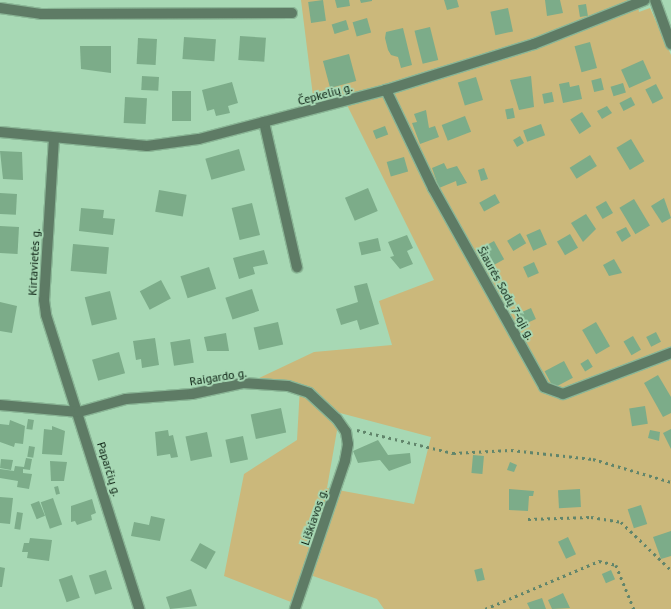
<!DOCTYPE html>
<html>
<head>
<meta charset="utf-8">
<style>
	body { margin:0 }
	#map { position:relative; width:671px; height:609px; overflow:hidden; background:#a7d8b4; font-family:"PT Sans",sans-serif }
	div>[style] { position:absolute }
	.green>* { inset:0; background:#cbb87b }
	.building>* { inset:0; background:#7cac89; transform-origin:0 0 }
	.path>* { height:2.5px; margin-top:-1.25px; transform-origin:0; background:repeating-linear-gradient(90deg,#61856b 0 2.5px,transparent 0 6.5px) }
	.roads { filter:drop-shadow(1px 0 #8ab696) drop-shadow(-1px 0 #8ab696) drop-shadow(0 1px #8ab696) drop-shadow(0 -1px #8ab696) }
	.minor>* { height:10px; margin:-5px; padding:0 5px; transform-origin:5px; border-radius:5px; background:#5e7b65 }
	span { translate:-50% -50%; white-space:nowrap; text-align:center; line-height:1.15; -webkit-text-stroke:4px #a7d8b4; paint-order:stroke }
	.street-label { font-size:12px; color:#071a0d }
</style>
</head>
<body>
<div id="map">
	<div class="green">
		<div style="clip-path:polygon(evenodd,301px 0,637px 0,639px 12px,650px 8px,671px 55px,671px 609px,384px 609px,377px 599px,302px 572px,291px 602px,224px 576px,244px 474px,297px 440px,300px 387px,257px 379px,314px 352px,392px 345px,379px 301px,434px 280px,343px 97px,314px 104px,301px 0,340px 413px,431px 437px,414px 504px,327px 488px,340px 413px)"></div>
	</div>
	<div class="building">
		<div style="left:323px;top:0;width:21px;height:15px;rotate:82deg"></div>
		<div style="clip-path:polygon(335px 0,349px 0,350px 6px,337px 8px)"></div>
		<div style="clip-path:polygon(360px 0,372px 0,372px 1px,361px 3px)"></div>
		<div style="clip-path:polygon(444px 0,457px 0,459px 7px,447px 10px)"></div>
		<div style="clip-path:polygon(545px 0,560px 0,563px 13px,547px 16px)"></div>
		<div style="left:586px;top:4px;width:12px;height:8px;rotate:81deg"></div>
		<div style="left:508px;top:8px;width:24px;height:18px;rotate:78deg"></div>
		<div style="left:367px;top:18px;width:15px;height:15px;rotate:74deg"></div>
		<div style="left:346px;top:20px;width:10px;height:15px;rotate:73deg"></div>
		<div style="left:430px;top:27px;width:34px;height:16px;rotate:76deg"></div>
		<div style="clip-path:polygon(403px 28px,412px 65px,401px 68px,398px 57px,391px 55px,388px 50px,385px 38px,386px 32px)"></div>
		<div style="left:240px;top:36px;width:26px;height:24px;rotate:4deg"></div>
		<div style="left:184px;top:37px;width:32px;height:22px;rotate:4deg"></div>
		<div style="left:138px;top:38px;width:19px;height:26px;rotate:3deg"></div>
		<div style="left:590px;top:42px;width:27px;height:16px;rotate:75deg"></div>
		<div style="clip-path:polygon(80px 46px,111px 46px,111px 73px,81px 69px)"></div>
		<div style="left:349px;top:54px;width:28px;height:27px;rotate:75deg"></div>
		<div style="left:643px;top:60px;width:20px;height:24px;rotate:66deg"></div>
		<div style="left:142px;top:76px;width:17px;height:14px;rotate:3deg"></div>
		<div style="clip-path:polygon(531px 76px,534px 107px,519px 110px,510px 80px)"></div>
		<div style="left:476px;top:77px;width:24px;height:19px;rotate:73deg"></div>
		<div style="left:601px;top:78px;width:12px;height:10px;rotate:76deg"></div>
		<div style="clip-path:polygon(232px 82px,238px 103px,228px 106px,230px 113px,216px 116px,214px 109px,207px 111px,202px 90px)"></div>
		<div style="clip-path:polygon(569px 82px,570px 87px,579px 85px,582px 99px,563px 103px,559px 84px)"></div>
		<div style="left:623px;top:83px;width:10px;height:13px;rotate:73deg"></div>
		<div style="left:656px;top:84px;width:16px;height:12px;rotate:63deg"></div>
		<div style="left:172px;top:91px;width:19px;height:30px"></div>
		<div style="left:552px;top:92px;width:10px;height:10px;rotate:79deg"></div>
		<div style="left:125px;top:97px;width:22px;height:26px;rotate:3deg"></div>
		<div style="left:631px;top:97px;width:9px;height:13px;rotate:63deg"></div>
		<div style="clip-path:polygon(607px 106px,612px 113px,602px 119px,597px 111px)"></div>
		<div style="left:513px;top:108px;width:10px;height:8px;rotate:79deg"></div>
		<div style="clip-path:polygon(426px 110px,429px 128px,435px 126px,439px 137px,420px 144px,412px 123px,417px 122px,414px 114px)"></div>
		<div style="left:582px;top:112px;width:17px;height:14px;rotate:57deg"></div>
		<div style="left:465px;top:116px;width:17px;height:25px;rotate:69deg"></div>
		<div style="left:541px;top:124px;width:12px;height:19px;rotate:70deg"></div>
		<div style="left:385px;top:126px;width:9px;height:13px;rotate:69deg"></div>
		<div style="left:520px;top:136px;width:8px;height:8px;rotate:60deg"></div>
		<div style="left:631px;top:139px;width:26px;height:17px;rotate:59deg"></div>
		<div style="left:239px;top:149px;width:22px;height:35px;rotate:74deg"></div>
		<div style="clip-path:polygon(0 151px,22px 152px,23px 180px,3px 179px)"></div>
		<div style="left:590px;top:155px;width:13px;height:24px;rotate:58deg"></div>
		<div style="left:404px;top:157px;width:15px;height:18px;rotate:74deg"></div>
		<div style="clip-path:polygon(444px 163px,447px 169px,457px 166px,467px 183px,457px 186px,456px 181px,439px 188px,432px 168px)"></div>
		<div style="clip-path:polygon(484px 168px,488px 179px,481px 181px,478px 170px)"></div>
		<div style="left:368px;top:188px;width:25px;height:25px;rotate:67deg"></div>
		<div style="left:159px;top:190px;width:28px;height:22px;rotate:10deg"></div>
		<div style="left:0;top:193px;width:17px;height:21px;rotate:3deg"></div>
		<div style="left:495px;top:194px;width:10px;height:18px;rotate:61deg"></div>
		<div style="clip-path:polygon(664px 198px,671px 218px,662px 223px,651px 206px)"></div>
		<div style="left:634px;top:199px;width:31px;height:17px;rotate:59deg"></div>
		<div style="left:606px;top:201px;width:14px;height:12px;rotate:60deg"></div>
		<div style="left:252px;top:203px;width:33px;height:21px;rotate:76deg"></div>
		<div style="clip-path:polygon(81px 208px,104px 210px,103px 218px,115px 219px,113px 235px,79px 231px)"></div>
		<div style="clip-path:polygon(586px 214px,596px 229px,583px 242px,571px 223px)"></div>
		<div style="left:0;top:226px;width:19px;height:27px;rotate:3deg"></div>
		<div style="clip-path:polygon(626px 227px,631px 236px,622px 242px,616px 232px)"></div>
		<div style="left:540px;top:229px;width:17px;height:15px;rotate:66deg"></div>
		<div style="left:520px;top:233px;width:12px;height:15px;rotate:59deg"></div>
		<div style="left:570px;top:234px;width:16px;height:15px;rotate:60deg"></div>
		<div style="clip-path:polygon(407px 235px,413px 248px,407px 251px,413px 264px,400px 269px,390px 257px,394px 256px,388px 242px)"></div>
		<div style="left:378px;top:238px;width:13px;height:20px;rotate:77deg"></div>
		<div style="left:494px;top:241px;width:21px;height:20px;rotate:61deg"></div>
		<div style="left:73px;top:244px;width:36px;height:27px;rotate:5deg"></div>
		<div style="clip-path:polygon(264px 250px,268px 264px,253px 267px,255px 274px,239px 279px,233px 258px)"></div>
		<div style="clip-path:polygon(614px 259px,622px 273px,609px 276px,603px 265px)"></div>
		<div style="left:534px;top:262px;width:12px;height:12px;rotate:66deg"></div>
		<div style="left:209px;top:267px;width:23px;height:30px;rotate:72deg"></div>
		<div style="left:161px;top:280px;width:21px;height:24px;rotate:62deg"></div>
		<div style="clip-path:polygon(367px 283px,379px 324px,360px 330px,357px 320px,341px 325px,336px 309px,358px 302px,354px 286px)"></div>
		<div style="left:252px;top:289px;width:23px;height:28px;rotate:72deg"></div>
		<div style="left:110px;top:291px;width:29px;height:26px;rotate:76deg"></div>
		<div style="clip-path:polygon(0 302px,17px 306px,12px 333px,0 331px)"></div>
		<div style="left:531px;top:308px;width:12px;height:14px;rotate:66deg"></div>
		<div style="left:278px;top:322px;width:23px;height:25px;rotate:77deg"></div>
		<div style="left:596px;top:322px;width:28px;height:16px;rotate:60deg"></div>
		<div style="left:656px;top:332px;width:11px;height:11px;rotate:63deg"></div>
		<div style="clip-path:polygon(226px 333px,229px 351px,207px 351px,204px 337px)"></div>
		<div style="left:633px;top:336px;width:16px;height:11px;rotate:60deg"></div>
		<div style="clip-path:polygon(155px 338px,159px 365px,142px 368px,141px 359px,136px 360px,133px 341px)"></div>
		<div style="left:190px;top:339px;width:24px;height:20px;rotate:81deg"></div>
		<div style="left:119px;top:352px;width:22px;height:28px;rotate:74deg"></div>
		<div style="left:588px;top:359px;width:9px;height:9px;rotate:58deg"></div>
		<div style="left:564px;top:361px;width:19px;height:22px;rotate:62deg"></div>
		<div style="clip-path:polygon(658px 375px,671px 397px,671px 413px,663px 417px,644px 383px)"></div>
		<div style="left:645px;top:406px;width:18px;height:16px;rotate:81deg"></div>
		<div style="left:281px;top:408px;width:25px;height:31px;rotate:78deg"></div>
		<div style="left:28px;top:419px;width:6px;height:10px;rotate:9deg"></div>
		<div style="clip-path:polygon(10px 420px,25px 426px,23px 444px,15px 443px,14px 447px,0 442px,0 424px,9px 425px)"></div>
		<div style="clip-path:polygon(52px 426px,65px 431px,62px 455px,42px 454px,44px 429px,52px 430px)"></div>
		<div style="clip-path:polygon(671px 429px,671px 449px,663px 433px)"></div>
		<div style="clip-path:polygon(168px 430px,169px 436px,173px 435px,178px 457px,171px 458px,170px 454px,157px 456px,155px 432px)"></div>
		<div style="clip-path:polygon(650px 430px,660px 432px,659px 441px,648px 438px)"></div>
		<div style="left:207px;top:432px;width:25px;height:22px;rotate:78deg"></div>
		<div style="left:243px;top:436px;width:24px;height:18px;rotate:78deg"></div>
		<div style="clip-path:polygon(378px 440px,388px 455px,410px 453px,411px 463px,389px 471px,380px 460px,358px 463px,353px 451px)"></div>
		<div style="left:29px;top:446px;width:6px;height:11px;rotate:9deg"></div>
		<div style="left:473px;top:455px;width:11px;height:18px;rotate:5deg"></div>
		<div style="clip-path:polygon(26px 458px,32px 459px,30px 470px,23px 469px,23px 473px,32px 474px,29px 489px,17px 487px,18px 481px,0 478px,0 469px,14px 471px,15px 466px,24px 467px)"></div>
		<div style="clip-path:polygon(1px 459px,13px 460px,11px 470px,0 468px)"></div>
		<div style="clip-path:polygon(50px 461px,67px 462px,64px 481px,51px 481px)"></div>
		<div style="clip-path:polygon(510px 462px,517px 465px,514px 472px,507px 470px)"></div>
		<div style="left:58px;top:486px;width:8px;height:4px;rotate:76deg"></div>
		<div style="clip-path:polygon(509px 489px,534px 491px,533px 496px,529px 496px,528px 511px,509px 510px)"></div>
		<div style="left:580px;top:489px;width:18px;height:22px;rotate:87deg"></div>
		<div style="clip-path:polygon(0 497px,13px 498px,10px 524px,0 523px)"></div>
		<div style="left:53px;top:498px;width:28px;height:13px;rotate:71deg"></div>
		<div style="clip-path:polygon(92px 499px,96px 513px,91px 515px,92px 520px,77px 525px,75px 521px,71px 522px,71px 506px)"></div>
		<div style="left:39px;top:501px;width:16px;height:9px;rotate:68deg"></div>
		<div style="left:641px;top:505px;width:20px;height:14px;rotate:72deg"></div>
		<div style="left:17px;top:512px;width:6px;height:17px;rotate:9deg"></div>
		<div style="clip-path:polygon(151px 516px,165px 519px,160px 541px,131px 536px,134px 522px,149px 525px)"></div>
		<div style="clip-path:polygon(671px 531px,671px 556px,661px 559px,653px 537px)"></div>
		<div style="left:568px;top:537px;width:19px;height:11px;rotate:65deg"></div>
		<div style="clip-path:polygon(30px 538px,52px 540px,49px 561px,27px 558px,28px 552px,22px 552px,24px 543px,29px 543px)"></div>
		<div style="left:200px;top:543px;width:18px;height:20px;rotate:29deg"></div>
		<div style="clip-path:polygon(0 567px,5px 568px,2px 587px,0 587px)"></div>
		<div style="left:482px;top:568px;width:12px;height:8px;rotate:76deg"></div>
		<div style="left:106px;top:570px;width:20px;height:18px;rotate:72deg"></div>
		<div style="left:611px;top:570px;width:10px;height:10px;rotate:66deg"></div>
		<div style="left:72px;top:575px;width:24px;height:14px;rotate:71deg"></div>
		<div style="clip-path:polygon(191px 589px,197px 606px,170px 609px,166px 597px)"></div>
		<div style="clip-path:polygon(563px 593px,570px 608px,552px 609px,548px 600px)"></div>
		<div style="clip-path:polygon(542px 598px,546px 609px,530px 609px,527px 603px)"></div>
	</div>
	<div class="path">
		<div style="left:357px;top:430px;width:99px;rotate:13.5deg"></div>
		<div style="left:453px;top:453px;width:58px;rotate:-3deg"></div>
		<div style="left:511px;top:450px;width:82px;rotate:6.3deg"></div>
		<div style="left:593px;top:459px;width:81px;rotate:16.4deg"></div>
		<div style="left:528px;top:519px;width:63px;rotate:-1.8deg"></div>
		<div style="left:591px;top:517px;width:30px;rotate:9deg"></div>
		<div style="left:621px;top:522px;width:69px;rotate:43.8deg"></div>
		<div style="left:485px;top:609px;width:124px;rotate:-22.8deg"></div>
		<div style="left:599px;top:561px;width:17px;rotate:13deg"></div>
		<div style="left:616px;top:565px;width:48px;rotate:67.8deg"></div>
	</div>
	<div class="roads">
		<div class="minor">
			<div style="left:655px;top:0;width:47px;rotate:70deg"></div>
			<div style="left:0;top:8px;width:41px;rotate:8.3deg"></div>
			<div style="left:41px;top:14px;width:251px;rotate:-0.2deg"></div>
			<div style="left:386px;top:90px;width:109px;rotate:64.4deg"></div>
			<div style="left:433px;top:188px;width:228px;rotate:60.8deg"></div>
			<div style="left:544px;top:387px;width:20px;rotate:20deg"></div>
			<div style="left:563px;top:394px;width:116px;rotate:-20.8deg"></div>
			<div style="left:264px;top:122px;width:149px;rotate:77.2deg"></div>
			<div style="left:0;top:132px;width:148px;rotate:5.4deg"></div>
			<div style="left:147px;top:146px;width:52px;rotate:-7.7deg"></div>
			<div style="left:199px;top:139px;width:193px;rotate:-14.7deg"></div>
			<div style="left:386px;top:90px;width:155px;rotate:-17.3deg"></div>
			<div style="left:534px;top:44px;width:119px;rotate:-21.6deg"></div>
			<div style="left:54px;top:138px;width:162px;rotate:93.5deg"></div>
			<div style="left:44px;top:300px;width:15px;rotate:82deg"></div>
			<div style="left:46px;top:315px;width:308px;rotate:72.4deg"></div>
			<div style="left:0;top:405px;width:79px;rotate:5.1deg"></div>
			<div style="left:79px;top:412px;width:49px;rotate:-15.5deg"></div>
			<div style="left:126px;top:399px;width:66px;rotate:-4.3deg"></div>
			<div style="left:192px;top:394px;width:52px;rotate:-12.2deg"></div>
			<div style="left:243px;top:383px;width:45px;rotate:3.8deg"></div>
			<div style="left:288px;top:386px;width:22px;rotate:18deg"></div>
			<div style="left:309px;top:393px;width:38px;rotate:43deg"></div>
			<div style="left:337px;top:419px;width:16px;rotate:55deg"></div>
			<div style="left:346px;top:432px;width:12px;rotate:81deg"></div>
			<div style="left:348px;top:444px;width:17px;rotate:100deg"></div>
			<div style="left:345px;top:461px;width:156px;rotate:108.7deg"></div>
		</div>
	</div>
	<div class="street-label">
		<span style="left:325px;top:94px;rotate:-15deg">Čepkelių g.</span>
		<span style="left:34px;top:262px;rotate:-87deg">Kirtavietės g.</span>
		<span style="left:506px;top:293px;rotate:61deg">Šiaurės Sodų 7-oji g.</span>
		<span style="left:218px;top:377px;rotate:-9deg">Raigardo g.</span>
		<span style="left:109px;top:469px;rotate:73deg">Paparčių g.</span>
		<span style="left:314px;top:517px;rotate:-71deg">Liškiavos g.</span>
	</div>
</div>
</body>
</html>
